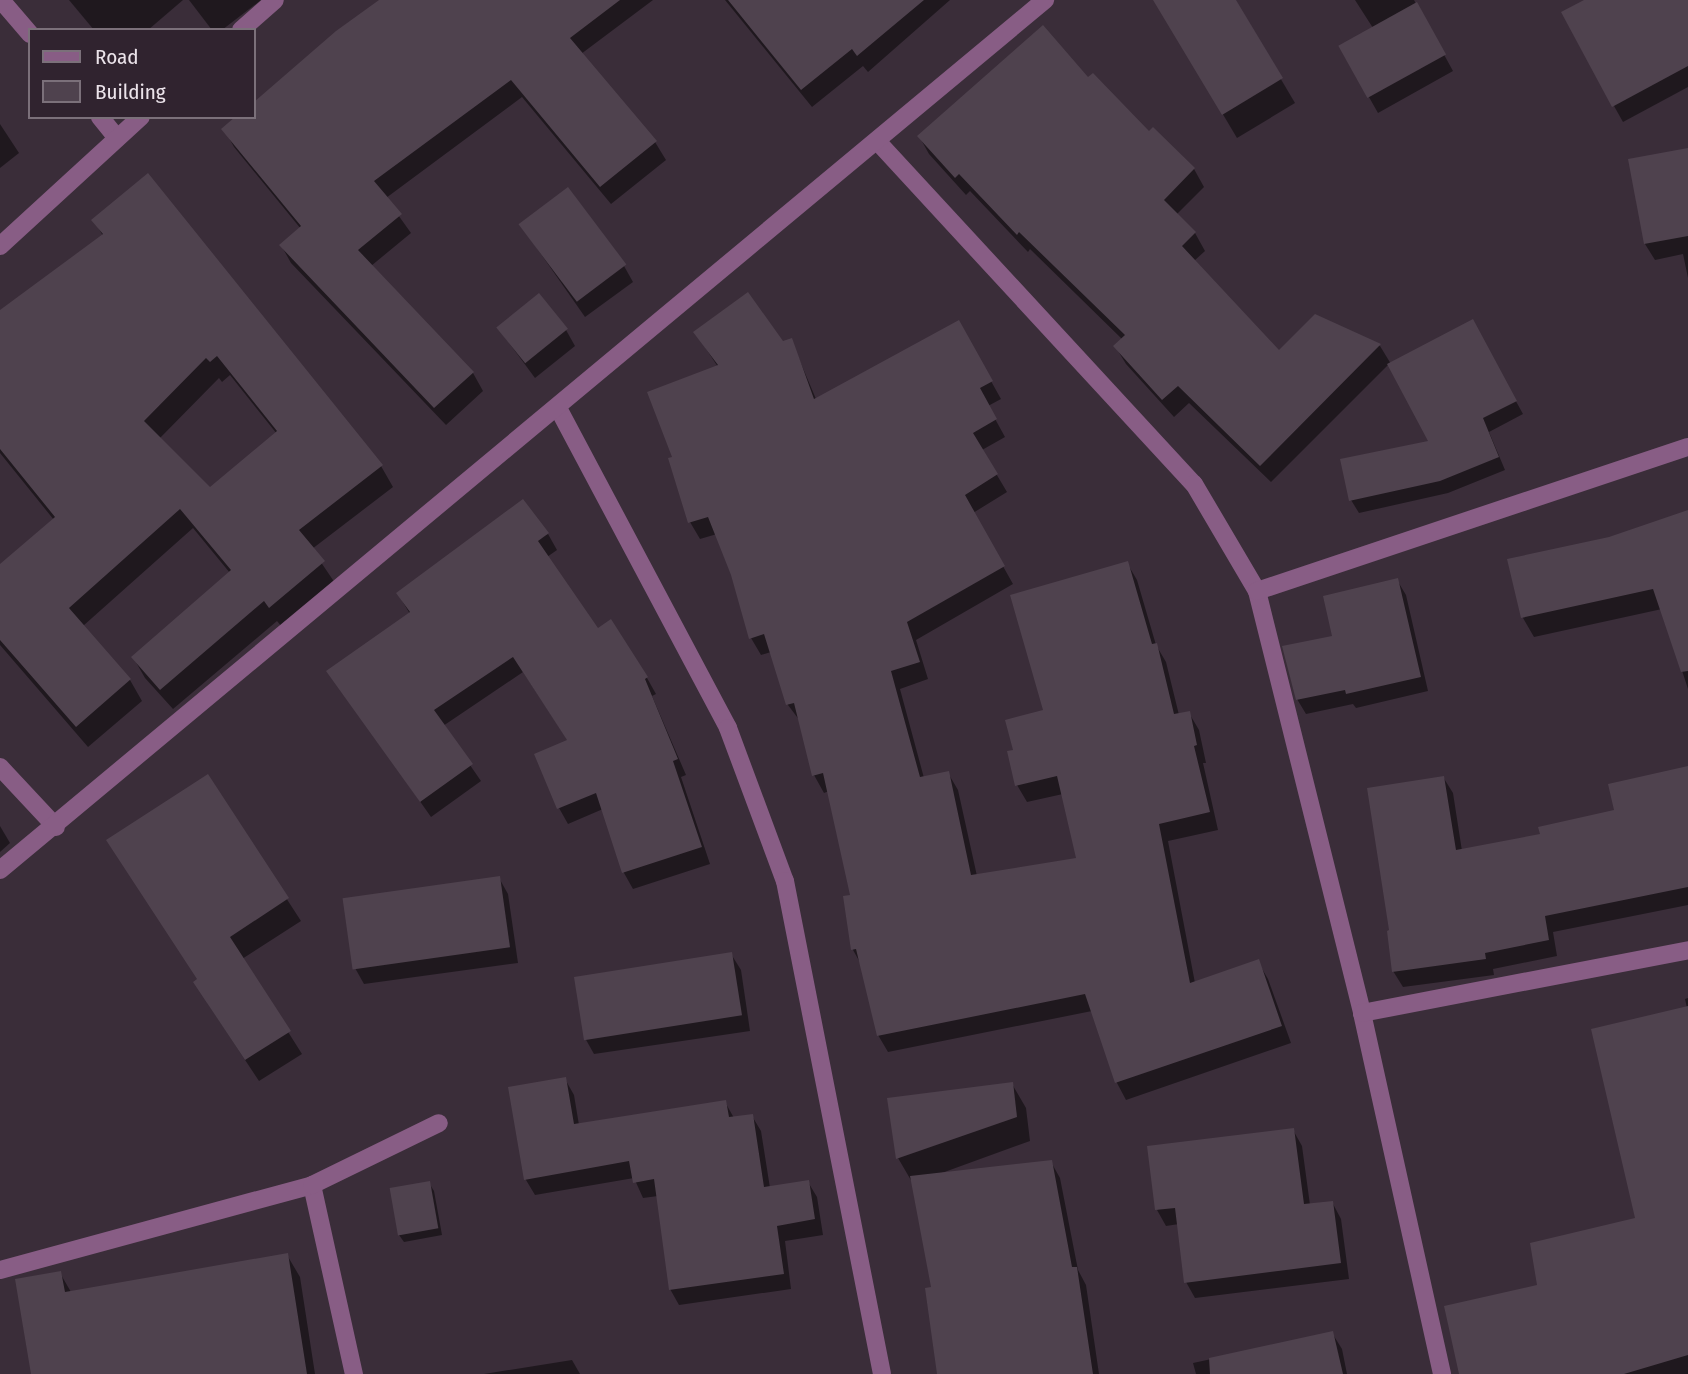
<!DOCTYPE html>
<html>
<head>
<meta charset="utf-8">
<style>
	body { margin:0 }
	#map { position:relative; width:1688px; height:1374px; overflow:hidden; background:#3a2d39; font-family:"Fira Sans Condensed",sans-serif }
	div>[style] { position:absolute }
	.shadow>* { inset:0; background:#0007 }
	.building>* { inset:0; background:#4f424e; transform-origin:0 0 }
	.minor>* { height:18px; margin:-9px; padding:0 9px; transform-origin:9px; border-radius:9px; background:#885d85 }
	span { translate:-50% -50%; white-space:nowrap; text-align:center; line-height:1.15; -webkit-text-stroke:6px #30232f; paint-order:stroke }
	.legend { position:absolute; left:28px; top:28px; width:228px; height:91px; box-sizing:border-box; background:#30232f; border:2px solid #7b707a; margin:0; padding:9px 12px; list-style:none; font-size:21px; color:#ebe3ea }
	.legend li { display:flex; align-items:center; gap:14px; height:35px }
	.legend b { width:35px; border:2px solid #7b707a }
</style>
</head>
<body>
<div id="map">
	<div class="shadow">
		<div style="clip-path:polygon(69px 0,183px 0,148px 30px,94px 30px)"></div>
		<div style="clip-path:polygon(189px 0,261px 0,222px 30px,212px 30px)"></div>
		<div style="clip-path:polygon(380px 0,653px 0,581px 54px,655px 142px,666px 160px,611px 204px,522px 97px,386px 198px,411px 233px,371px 266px,473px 373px,483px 391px,446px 425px,291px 263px,281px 245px,301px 229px,234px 147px,224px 129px,254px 117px,254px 104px)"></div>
		<div style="clip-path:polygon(725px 0,950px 0,868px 72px,863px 66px,812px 107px)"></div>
		<div style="clip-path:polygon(1155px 0,1234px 0,1295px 103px,1237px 138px)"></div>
		<div style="clip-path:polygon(1355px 0,1414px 0,1453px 71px,1378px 113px,1340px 46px,1373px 28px)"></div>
		<div style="clip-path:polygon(1588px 0,1688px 0,1688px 87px,1623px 122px,1614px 106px)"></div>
		<div style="clip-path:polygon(1088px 79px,1149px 134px,1153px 129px,1194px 169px,1204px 187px,1176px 215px,1195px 233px,1205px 251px,1194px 261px,1279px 352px,1315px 316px,1380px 346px,1391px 364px,1479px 334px,1523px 414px,1489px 432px,1505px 470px,1448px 493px,1359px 513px,1351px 500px,1431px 442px,1389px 364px,1271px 482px,1189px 403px,1174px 417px,1126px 364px,1115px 346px,1123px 340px,1030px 249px,1028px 252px,970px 191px,966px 195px,929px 154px,919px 136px)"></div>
		<div style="clip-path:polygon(0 124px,19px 153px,0 168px)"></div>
		<div style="clip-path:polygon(1688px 150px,1688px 278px,1683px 254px,1655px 260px,1645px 244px,1630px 161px)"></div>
		<div style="clip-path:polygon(evenodd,94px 220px,381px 466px,393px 487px,312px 549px,335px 583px,282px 627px,277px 621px,173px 709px,145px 678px,133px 657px,230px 573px,193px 528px,83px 626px,130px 680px,142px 701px,88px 747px,0 645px,0 567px,54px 520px,0 453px,0 311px,103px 236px,94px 220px,230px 375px,277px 434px,210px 489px,159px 439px,219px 378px,222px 382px,230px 375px)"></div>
		<div style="clip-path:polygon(520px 224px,624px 266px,633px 282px,585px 317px)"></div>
		<div style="clip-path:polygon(958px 322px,1001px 399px,988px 406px,1005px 437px,982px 450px,1007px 492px,973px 513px,1013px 584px,916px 640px,928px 679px,900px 689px,924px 778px,948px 773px,958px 790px,977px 876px,1078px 859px,1063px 794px,1027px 802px,1017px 785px,1015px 751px,1045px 711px,1127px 563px,1137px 580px,1156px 645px,1166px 662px,1179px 715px,1189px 713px,1199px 730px,1206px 763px,1203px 763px,1218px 830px,1168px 841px,1195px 983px,1258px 962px,1268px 979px,1291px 1043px,1126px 1100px,1117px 1083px,1092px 1011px,888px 1052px,878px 1035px,862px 966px,853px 950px,852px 897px,829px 791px,824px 793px,814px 775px,800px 721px,788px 705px,771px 652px,761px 655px,751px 638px,733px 575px,717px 534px,700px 539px,690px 522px,674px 458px,718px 367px,695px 332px,783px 343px,791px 340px,816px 399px)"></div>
		<div style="clip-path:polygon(498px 328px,566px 330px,575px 346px,535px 378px)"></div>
		<div style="clip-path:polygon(1688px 512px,1688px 689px,1662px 609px,1534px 637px,1523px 618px,1509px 561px,1610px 538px)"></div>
		<div style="clip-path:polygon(548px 534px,557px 550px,547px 557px,597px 630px,647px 678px,656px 694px,652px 696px,686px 775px,681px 777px,710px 864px,633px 889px,624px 873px,603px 809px,568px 824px,559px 808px,569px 742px,523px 672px,443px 726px,481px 781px,431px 817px,329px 672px,410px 614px,398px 594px)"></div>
		<div style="clip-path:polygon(1397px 580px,1406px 595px,1428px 691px,1356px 708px,1353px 704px,1306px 714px,1297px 699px,1334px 638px)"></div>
		<div style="clip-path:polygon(207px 776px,301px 921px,242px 959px,302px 1054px,259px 1081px,208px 1004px,198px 980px)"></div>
		<div style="clip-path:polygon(1443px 777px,1453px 793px,1462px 851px,1542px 836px,1616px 811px,1688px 778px,1688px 905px,1553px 932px,1557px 956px,1493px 969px,1494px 975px,1403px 987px,1393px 971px)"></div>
		<div style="clip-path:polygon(0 826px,10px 843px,0 852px)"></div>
		<div style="clip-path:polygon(499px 878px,508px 894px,518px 963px,364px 984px,355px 968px,345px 899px)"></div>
		<div style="clip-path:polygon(731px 954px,741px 970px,750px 1031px,594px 1054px,585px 1038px)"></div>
		<div style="clip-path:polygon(1688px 998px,1688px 1374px,1460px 1374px,1539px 1287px,1637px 1219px,1687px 1008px,1685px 999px)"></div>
		<div style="clip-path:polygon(565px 1079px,574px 1095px,579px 1125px,725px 1102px,734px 1118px,752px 1116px,761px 1131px,770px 1188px,808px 1182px,817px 1197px,823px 1235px,785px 1241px,791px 1289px,679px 1305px,670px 1289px,658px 1196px,643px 1198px,634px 1178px,535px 1195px,526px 1180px,510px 1088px)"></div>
		<div style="clip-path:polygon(1012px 1084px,1026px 1108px,1030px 1141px,939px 1174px,1051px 1162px,1060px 1178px,1078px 1270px,1086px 1285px,1099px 1374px,939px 1374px,933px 1289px,912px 1182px,898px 1158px)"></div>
		<div style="clip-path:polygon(1293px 1130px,1302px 1146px,1310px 1205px,1332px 1202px,1341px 1219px,1349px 1279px,1195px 1298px,1186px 1282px,1179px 1224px,1166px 1226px,1157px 1210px)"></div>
		<div style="clip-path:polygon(429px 1183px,434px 1191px,442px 1235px,404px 1242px,399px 1235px)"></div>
		<div style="clip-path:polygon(287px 1255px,300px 1277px,315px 1374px,33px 1374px,60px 1273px,71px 1292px)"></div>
		<div style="clip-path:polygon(1332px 1333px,1342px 1349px,1347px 1374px,1196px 1374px,1193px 1363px)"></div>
		<div style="clip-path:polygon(572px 1360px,580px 1374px,484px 1374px)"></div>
	</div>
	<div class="building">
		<div style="clip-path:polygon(379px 0,620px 0,570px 38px,657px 141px,600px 187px,511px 80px,374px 181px,402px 214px,358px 250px,474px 372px,434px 408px,279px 245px,301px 226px,221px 129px,235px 117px,254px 117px,254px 102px,336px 31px)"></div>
		<div style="clip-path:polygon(728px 0,924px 0,857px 56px,852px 49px,801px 90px)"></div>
		<div style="clip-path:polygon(1153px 0,1236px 0,1283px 78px,1222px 115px)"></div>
		<div style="clip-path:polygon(1584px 0,1688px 0,1688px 66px,1612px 107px,1561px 12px)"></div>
		<div style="left:1417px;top:2px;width:60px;height:90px;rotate:61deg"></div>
		<div style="clip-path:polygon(1043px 25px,1088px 77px,1093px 73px,1149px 131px,1153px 127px,1195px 168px,1164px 200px,1196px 232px,1182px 246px,1279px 350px,1315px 314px,1381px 344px,1260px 466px,1178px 386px,1162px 400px,1113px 346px,1125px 335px,1019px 232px,1017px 235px,959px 174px,955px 178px,917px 136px)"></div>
		<div style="clip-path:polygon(1688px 148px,1688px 236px,1644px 244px,1628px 159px)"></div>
		<div style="clip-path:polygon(evenodd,148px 173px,383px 465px,299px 530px,325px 561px,269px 608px,264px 601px,160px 690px,131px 657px,231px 570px,180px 509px,69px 608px,131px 679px,76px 727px,0 640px,0 564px,55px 517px,0 449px,0 310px,103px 234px,91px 220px,148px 173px,217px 356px,277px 431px,210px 487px,144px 421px,206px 358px,210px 362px,217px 356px)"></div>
		<div style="left:568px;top:187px;width:97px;height:62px;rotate:53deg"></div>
		<div style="clip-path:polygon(748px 292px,783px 341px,792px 338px,814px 399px,959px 320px,993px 381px,980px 388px,997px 419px,973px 433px,998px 474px,965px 495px,1005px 566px,907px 622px,920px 662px,891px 671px,920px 777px,949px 771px,971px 875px,1076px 858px,1057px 776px,1015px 786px,1007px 751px,1013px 750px,1005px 720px,1043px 710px,1010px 595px,1128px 561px,1152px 644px,1157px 643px,1174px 714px,1190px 711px,1197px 745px,1194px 746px,1210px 812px,1159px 824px,1190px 983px,1259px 959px,1282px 1026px,1115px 1083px,1085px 994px,877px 1036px,856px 949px,851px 950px,843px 896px,850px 895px,823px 773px,812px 776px,794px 703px,786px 705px,764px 634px,749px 639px,731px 575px,708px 517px,688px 523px,668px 458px,672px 457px,647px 392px,718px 365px,693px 332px)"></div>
		<div style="left:539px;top:293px;width:46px;height:55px;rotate:51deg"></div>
		<div style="clip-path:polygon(1473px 319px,1517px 401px,1483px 418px,1499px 457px,1440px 481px,1349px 501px,1340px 459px,1428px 441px,1387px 364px)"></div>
		<div style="clip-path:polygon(523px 499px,549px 533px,538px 541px,598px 628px,611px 619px,648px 677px,645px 679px,678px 759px,673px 761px,702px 847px,622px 873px,596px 793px,557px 809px,534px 754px,567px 740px,513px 657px,434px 710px,473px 764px,420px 802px,326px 671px,410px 612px,396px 593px)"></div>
		<div style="clip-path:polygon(1688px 510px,1688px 671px,1681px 672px,1653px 589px,1521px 618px,1507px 559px,1609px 537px)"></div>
		<div style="clip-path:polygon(1398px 578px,1421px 677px,1346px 694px,1345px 690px,1296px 700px,1282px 646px,1332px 636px,1323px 596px)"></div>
		<div style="clip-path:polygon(1688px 766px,1688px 887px,1545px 916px,1549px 940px,1485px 953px,1486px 959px,1392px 972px,1387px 931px,1389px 930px,1367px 788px,1444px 776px,1456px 850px,1540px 834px,1538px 827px,1614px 810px,1608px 784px)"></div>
		<div style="clip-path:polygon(208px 774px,289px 898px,230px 937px,291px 1031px,245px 1060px,193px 982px,197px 979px,106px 840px)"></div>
		<div style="left:500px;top:876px;width:72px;height:159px;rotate:82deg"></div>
		<div style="left:732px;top:952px;width:64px;height:160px;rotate:81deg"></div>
		<div style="clip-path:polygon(1688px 1006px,1688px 1355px,1624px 1374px,1459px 1374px,1444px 1306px,1537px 1285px,1530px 1243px,1635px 1218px,1591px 1029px)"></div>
		<div style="clip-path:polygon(566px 1077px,574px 1124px,726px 1100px,729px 1117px,753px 1114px,764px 1187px,809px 1180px,815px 1219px,777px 1226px,784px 1274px,669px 1290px,654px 1179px,633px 1183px,629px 1161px,524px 1180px,508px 1087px)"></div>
		<div style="clip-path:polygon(1013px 1082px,1017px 1117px,896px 1159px,887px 1098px)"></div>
		<div style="clip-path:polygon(1294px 1128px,1304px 1204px,1333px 1201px,1341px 1263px,1184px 1283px,1175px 1208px,1155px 1210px,1147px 1146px)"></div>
		<div style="clip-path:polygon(1052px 1160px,1072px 1267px,1077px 1267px,1093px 1374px,937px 1374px,925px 1288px,931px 1287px,910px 1176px)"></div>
		<div style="left:430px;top:1181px;width:48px;height:41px;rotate:80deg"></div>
		<div style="clip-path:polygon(288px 1253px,307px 1374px,31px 1374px,15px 1279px,61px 1271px,65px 1292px)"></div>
		<div style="clip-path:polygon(1333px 1331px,1343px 1374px,1210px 1374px,1209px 1358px)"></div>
	</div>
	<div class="minor">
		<div style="left:1px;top:0;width:45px;rotate:49.5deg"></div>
		<div style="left:241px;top:30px;width:45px;rotate:-41.4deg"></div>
		<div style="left:100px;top:117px;width:27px;rotate:51deg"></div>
		<div style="left:877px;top:141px;width:467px;rotate:47.3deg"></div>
		<div style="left:1194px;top:484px;width:124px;rotate:59.5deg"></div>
		<div style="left:1257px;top:591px;width:435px;rotate:76deg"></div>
		<div style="left:1362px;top:1013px;width:370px;rotate:77.5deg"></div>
		<div style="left:0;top:246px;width:191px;rotate:-42.5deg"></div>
		<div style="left:558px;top:408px;width:362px;rotate:62deg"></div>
		<div style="left:728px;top:728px;width:163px;rotate:69.6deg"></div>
		<div style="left:785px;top:881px;width:502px;rotate:78.87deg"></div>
		<div style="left:1257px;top:591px;width:454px;rotate:-18.5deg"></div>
		<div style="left:0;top:767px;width:82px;rotate:47deg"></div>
		<div style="left:0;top:870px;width:1360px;rotate:-39.78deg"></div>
		<div style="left:1362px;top:1013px;width:332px;rotate:-10.9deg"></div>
		<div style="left:312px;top:1185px;width:194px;rotate:77.5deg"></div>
		<div style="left:0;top:1270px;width:323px;rotate:-15.2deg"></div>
		<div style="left:312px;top:1185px;width:141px;rotate:-26deg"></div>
	</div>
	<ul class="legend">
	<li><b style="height:9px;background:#885d85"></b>Road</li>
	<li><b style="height:19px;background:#4f424e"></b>Building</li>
	</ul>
</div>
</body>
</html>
